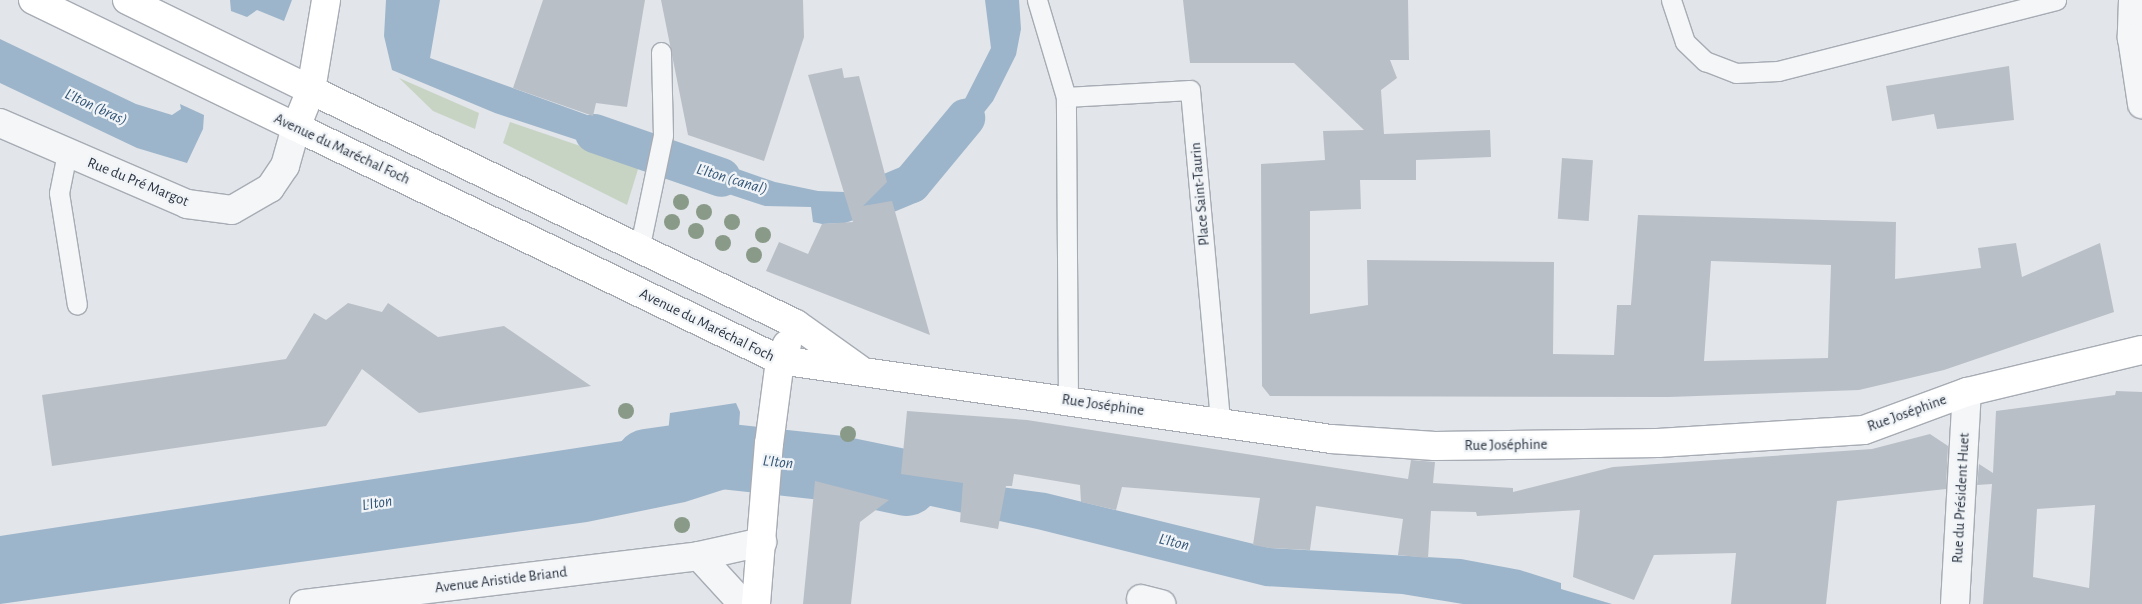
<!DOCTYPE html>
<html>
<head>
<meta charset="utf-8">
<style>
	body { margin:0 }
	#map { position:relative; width:2142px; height:604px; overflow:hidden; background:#e2e5ea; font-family:"Alegreya Sans",sans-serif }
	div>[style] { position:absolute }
	.green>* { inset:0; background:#c8d4c3 }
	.water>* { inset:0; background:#9db5ca }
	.canal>* { height:39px; margin:-19.5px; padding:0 19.5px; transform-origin:19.5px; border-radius:19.5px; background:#9db5ca }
	.river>* { height:66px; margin:-33px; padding:0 33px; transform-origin:33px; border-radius:33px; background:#9db5ca }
	.building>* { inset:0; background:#b9bfc7; transform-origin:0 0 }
	.roads { filter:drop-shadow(1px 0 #a7acb4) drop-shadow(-1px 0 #a7acb4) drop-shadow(0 1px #a7acb4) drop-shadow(0 -1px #a7acb4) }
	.service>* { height:19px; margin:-9.5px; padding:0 9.5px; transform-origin:9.5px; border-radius:9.5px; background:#f4f6f8 }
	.minor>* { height:28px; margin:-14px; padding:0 14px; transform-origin:14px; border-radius:14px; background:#f4f6f8 }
	.tertiary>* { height:28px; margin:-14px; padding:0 14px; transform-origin:14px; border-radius:14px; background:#f4f6f8 }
	.secondary>* { height:28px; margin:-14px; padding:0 14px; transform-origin:14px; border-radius:14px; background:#fff }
	.primary>* { height:28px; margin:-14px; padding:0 14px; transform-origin:14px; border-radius:14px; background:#fff }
	.trees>* { width:16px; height:16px; margin:-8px; border-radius:50%; background:#899b88 }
	span { translate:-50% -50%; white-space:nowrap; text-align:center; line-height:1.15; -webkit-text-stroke:4.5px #f1f4f7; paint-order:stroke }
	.street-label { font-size:15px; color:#2a3442 }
	.water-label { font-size:16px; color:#357; font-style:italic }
</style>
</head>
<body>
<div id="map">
	<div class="green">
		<div style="clip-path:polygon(399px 78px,479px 113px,475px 129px,433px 111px)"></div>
		<div style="clip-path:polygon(510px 122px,639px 166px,627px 205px,503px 143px)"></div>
	</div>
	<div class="water">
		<div style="clip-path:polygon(230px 0,292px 0,284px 21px,257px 10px,247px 17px,231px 11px)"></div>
		<div style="clip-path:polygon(386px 0,440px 0,430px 58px,648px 137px,641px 161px,495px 113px,392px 70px,384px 36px)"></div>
		<div style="clip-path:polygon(985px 0,1019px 0,1021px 29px,1016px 55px,993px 101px,935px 174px,926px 144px,962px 105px,991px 48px)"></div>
		<div style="clip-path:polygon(0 39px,136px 104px,172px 115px,181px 109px,180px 104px,204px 115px,203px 129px,187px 163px,137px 148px,0 83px)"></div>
		<div style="clip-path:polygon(675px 147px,775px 182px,818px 191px,844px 192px,881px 185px,905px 165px,916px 198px,894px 201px,894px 206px,845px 223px,822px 224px,813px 222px,811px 207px,765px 206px,668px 174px)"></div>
		<div style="clip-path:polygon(736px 403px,740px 412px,735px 486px,685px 502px,587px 522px,0 604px,0 536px,668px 434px,670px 413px)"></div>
		<div style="clip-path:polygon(818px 450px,901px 474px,1046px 493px,1270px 548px,1461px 559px,1520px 570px,1561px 583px,1561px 589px,1612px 604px,1463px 604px,1402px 594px,1265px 586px,1037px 529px,815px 481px)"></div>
	</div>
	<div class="canal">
		<div style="left:594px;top:133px;width:134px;rotate:19.1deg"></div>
		<div style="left:863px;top:203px;width:52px;rotate:-22.6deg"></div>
		<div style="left:911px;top:183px;width:85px;rotate:-50.3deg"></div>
	</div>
	<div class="river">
		<div style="left:647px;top:462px;width:57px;rotate:-8.1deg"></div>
		<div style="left:703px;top:454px;width:138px;rotate:6.2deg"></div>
		<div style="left:840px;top:469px;width:68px;rotate:11.8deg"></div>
	</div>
	<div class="building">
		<div style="clip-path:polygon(543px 0,645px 0,627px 107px,596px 103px,593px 116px,513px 88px)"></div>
		<div style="clip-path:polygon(661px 0,803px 0,804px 37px,764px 161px,688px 135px)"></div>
		<div style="clip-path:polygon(evenodd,1183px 0,1408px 0,1409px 60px,1390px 60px,1397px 78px,1381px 90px,1384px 134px,1490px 130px,1491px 157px,1416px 160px,1416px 180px,1360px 180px,1361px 209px,1310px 211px,1310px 314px,1368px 305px,1367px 260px,1554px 262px,1553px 354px,1614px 355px,1617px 305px,1631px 305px,1638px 215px,1896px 222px,1895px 279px,1981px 268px,1978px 248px,2016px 243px,2022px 277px,2100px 243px,2114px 312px,1944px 370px,1859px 390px,1669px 397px,1270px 396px,1262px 386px,1261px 164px,1325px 160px,1323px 131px,1364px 130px,1294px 63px,1190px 63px,1183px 0,1711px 261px,1831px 265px,1828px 358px,1704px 361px,1711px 261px)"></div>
		<div style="clip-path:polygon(2009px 66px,2014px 120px,1937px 129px,1934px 114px,1892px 121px,1886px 86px)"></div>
		<div style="clip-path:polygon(842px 68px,844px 78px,859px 76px,887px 182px,863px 206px,892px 201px,930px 335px,766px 271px,779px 242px,808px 254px,822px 224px,853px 222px,808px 75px)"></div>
		<div style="left:1562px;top:158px;width:31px;height:61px;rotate:4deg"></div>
		<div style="clip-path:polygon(348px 303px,382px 312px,388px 303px,438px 337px,504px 326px,591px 386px,419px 413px,362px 369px,326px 426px,52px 466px,42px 395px,286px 359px,314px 313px,326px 320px)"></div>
		<div style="clip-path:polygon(evenodd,2116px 391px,2142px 392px,2142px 604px,1983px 604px,1992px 484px,1977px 485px,1979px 464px,1993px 473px,1996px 411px,2115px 395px,2116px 391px,2095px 505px,2089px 588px,2033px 577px,2037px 509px,2095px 505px)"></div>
		<div style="clip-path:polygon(907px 411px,1027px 420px,1408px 479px,1411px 460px,1435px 462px,1433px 483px,1513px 488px,1513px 492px,1613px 467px,1872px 449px,1930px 434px,1948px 446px,1946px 489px,1837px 501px,1826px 604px,1731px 604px,1736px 553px,1654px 555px,1634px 600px,1573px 577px,1580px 510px,1477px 516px,1476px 512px,1431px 511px,1428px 558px,1398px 555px,1403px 519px,1316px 506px,1310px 550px,1269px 548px,1253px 545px,1260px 498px,1122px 487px,1116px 510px,1081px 502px,1080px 485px,1014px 474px,1012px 486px,1006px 486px,998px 529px,960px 522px,963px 483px,901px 474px)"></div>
		<div style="clip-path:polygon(815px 481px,889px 500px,860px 522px,851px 604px,803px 604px)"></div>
	</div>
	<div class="roads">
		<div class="service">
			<div style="left:1037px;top:0;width:101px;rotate:73.4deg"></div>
			<div style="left:1671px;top:0;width:44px;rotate:71.6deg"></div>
			<div style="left:1685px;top:42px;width:28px;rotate:44deg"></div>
			<div style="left:1705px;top:61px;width:33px;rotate:21deg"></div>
			<div style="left:1736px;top:73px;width:42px;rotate:-2.7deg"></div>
			<div style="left:1778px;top:71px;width:287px;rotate:-14.3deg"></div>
			<div style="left:67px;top:153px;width:41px;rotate:101.3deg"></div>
			<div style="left:59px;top:193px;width:113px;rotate:80.9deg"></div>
			<div style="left:639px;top:250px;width:117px;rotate:-78.2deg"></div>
			<div style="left:663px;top:135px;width:83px;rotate:-91.4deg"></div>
			<div style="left:1068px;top:400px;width:303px;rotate:-90.4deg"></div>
			<div style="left:1066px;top:97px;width:124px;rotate:-3.2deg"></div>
			<div style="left:1190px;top:90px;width:333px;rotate:84.8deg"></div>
		</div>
		<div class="minor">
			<div style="left:2133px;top:0;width:38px;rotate:92deg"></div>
			<div style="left:2132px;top:38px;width:67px;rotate:81.4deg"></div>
			<div style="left:0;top:123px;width:204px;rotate:23.4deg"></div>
			<div style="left:187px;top:204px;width:45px;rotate:7.6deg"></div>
			<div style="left:232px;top:210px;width:44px;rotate:-30.1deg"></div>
			<div style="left:270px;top:188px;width:27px;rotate:-56deg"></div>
			<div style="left:285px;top:166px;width:41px;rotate:-74.2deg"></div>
			<div style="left:1141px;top:599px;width:21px;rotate:14deg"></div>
			<div style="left:1955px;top:604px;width:212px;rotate:-86.8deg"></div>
		</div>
		<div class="tertiary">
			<div style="left:699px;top:556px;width:65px;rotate:47.5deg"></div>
			<div style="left:304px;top:604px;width:398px;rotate:-6.9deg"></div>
			<div style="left:699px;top:556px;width:65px;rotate:-12.5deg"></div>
		</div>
		<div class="secondary">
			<div style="left:311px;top:90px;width:538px;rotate:25.76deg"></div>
			<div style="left:796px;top:324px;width:77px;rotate:35.5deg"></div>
			<div style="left:296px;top:127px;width:537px;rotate:25.71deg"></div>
			<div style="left:780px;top:360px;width:557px;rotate:8.16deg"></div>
			<div style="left:1331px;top:439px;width:104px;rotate:3.9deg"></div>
			<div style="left:1435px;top:446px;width:223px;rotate:-0.8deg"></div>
			<div style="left:1658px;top:443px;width:206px;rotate:-3.6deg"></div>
			<div style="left:1864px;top:430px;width:110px;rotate:-20.3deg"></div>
			<div style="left:1967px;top:392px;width:180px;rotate:-13.5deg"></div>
			<div style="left:756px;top:604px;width:161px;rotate:-85.4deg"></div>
			<div style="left:769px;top:444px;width:85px;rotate:-82.5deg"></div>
			<div style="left:780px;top:360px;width:17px;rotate:-66deg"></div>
		</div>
		<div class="primary">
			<div style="left:33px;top:0;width:292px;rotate:25.8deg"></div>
			<div style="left:296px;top:127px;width:40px;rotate:-68deg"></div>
			<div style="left:311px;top:90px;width:91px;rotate:-80.5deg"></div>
			<div style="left:127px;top:0;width:205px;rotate:26.1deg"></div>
		</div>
	</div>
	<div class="trees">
		<div style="left:681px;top:202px"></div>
		<div style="left:704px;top:212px"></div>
		<div style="left:672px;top:222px"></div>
		<div style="left:732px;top:222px"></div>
		<div style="left:696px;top:231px"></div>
		<div style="left:763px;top:235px"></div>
		<div style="left:723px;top:243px"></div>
		<div style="left:754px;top:255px"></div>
		<div style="left:626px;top:411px"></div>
		<div style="left:848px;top:434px"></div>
		<div style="left:682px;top:525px"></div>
	</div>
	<div class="street-label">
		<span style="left:342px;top:149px;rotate:25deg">Avenue du Maréchal Foch</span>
		<span style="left:138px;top:182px;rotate:22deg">Rue du Pré Margot</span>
		<span style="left:1200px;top:194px;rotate:-95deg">Place Saint-Taurin</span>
		<span style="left:707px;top:325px;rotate:26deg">Avenue du Maréchal Foch</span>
		<span style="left:1103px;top:405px;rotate:8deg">Rue Joséphine</span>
		<span style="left:1907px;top:413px;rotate:-20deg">Rue Joséphine</span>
		<span style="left:1506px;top:445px;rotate:-1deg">Rue Joséphine</span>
		<span style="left:1961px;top:498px;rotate:-87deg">Rue du Président Huet</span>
		<span style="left:501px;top:580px;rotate:-7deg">Avenue Aristide Briand</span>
	</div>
	<div class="water-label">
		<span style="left:96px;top:107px;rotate:25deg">L'Iton (bras)</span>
		<span style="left:732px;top:179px;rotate:17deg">L'Iton (canal)</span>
		<span style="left:778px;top:462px;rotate:6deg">L'Iton</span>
		<span style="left:377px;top:503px;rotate:-9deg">L'Iton</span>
		<span style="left:1174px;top:542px;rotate:14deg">L'Iton</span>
	</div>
</div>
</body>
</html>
